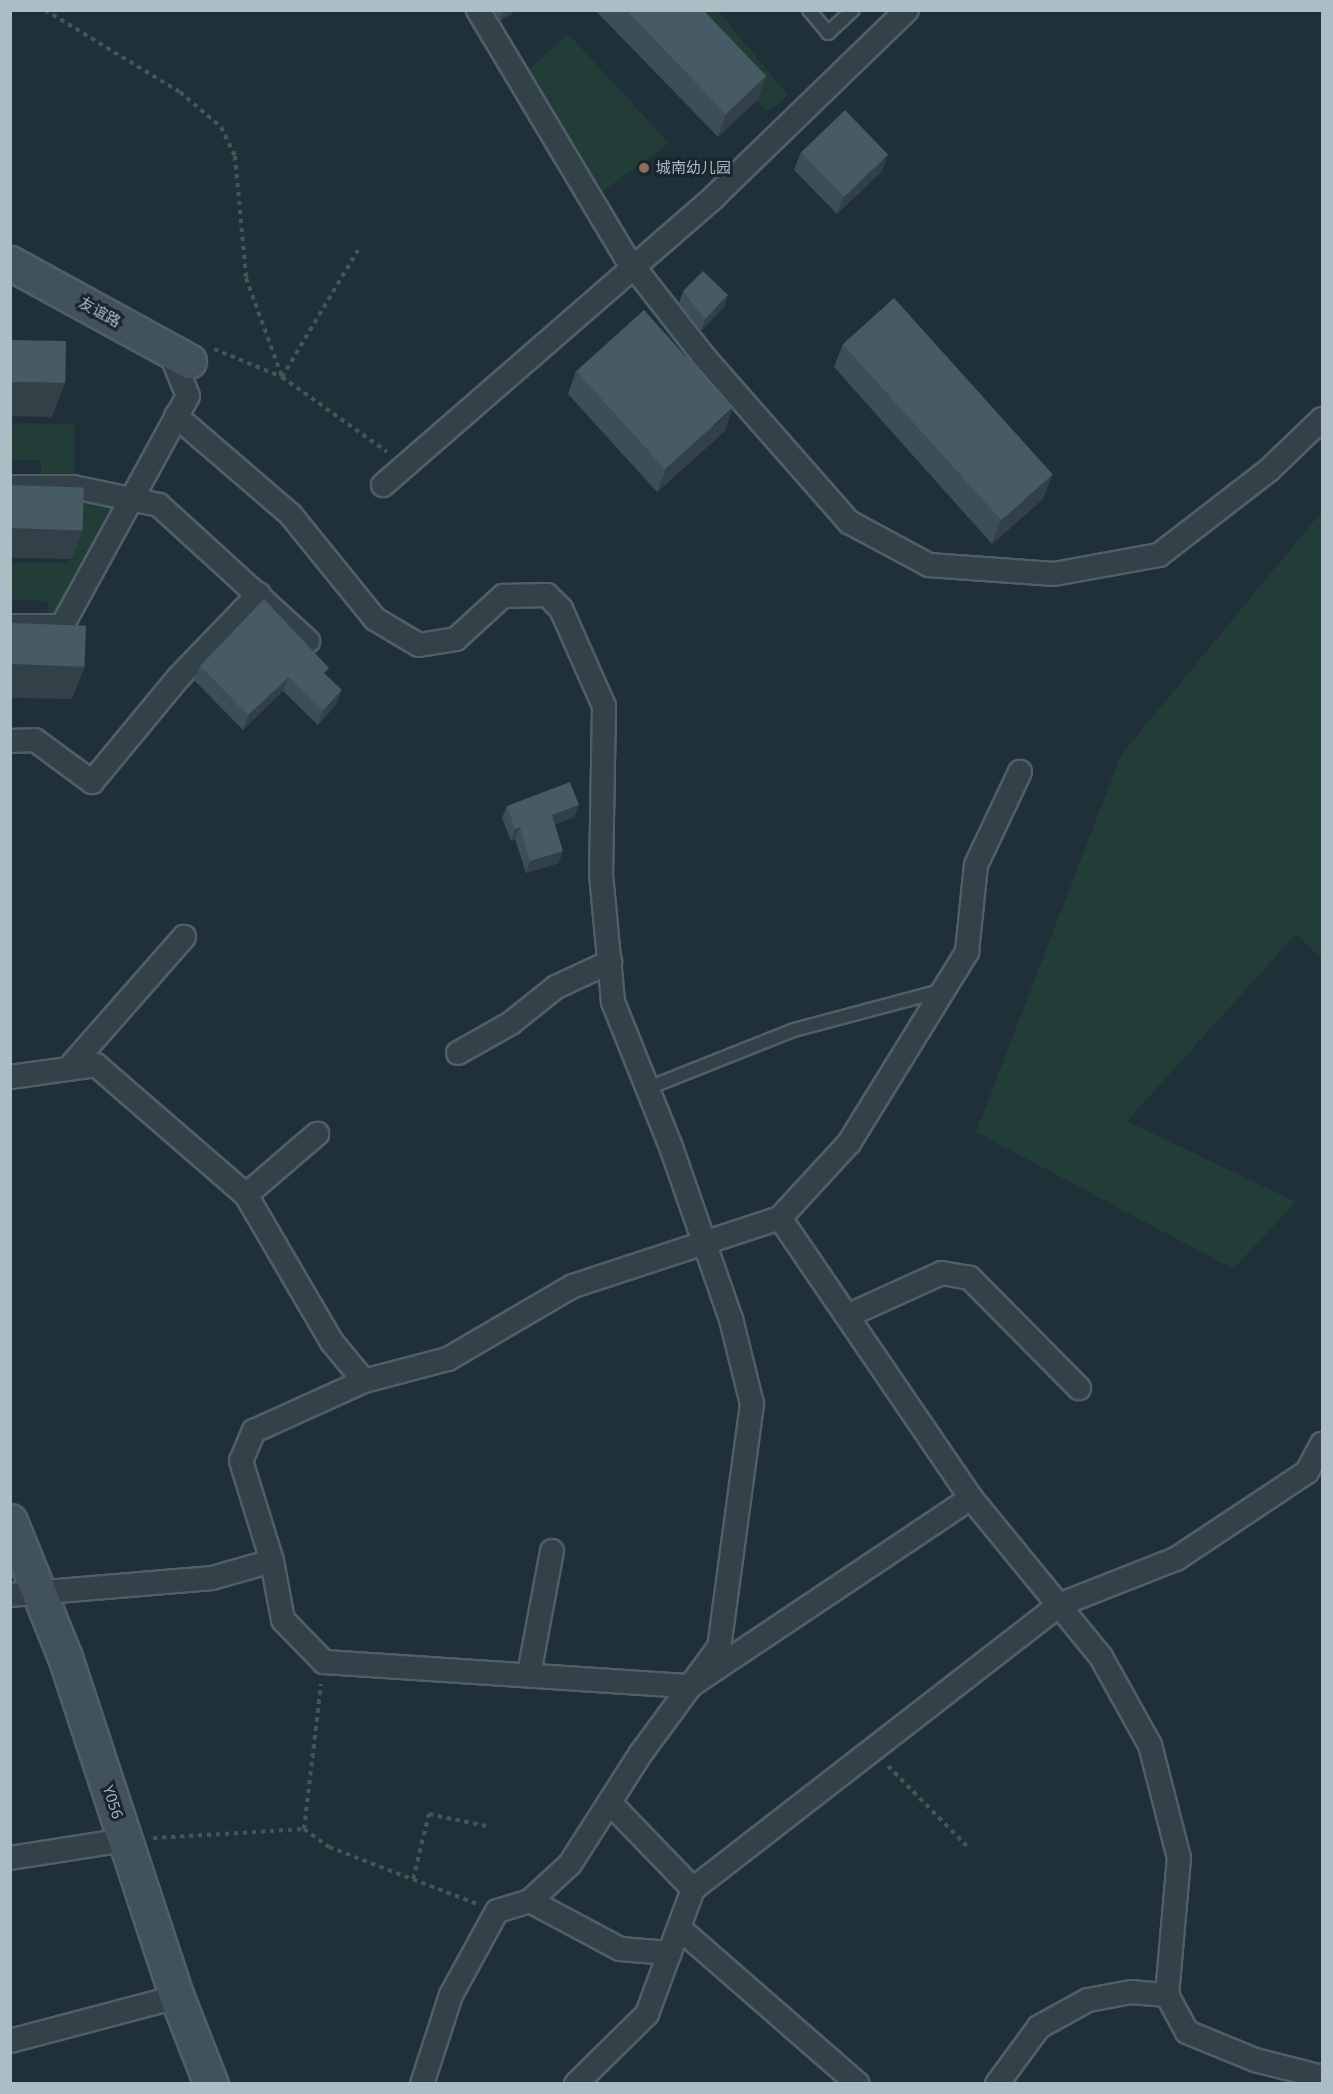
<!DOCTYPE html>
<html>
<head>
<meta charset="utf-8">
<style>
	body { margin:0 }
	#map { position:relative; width:1333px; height:2094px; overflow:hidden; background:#1f3039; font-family:"Open Sans","Noto Sans SC",sans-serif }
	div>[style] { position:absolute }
	.green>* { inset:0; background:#223c38 }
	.path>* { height:4px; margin-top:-2px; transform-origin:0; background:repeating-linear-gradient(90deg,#415855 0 4.5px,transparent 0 9px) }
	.roads { filter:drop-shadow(2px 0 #505f67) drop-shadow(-2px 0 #505f67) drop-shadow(0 2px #505f67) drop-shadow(0 -2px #505f67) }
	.lane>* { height:12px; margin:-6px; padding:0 6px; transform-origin:6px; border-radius:6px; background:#334149 }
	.street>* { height:22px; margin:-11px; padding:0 11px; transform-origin:11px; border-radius:11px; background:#334149 }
	.secondary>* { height:33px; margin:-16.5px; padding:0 16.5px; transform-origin:16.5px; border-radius:16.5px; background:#41525c }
	.wall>* { inset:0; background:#3d4e57 }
	.shaded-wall>* { inset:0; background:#324047 }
	.building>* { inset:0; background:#475b65; transform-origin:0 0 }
	.dots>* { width:16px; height:16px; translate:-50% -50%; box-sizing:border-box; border:3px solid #19262e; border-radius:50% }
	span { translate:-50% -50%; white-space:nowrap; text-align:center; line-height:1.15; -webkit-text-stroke:6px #19262e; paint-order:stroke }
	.poi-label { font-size:15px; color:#adbdc6 }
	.left { translate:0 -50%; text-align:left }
	.street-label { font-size:15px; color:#adbdc6 }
	.frame { position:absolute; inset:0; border:12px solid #adbdc6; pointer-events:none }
</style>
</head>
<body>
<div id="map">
	<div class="green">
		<div style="clip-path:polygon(674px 11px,718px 11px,788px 95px,767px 112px)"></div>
		<div style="clip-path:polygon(568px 34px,669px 143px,603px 191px,529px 69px)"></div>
		<div style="clip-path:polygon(11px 423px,74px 424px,74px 478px,41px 477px,41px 460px,11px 460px)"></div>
		<div style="clip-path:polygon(71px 499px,108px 503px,112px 513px,62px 605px,47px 618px,48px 601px,11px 600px,11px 563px,69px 563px)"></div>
		<div style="clip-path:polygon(1322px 511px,1322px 959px,1296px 934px,1127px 1121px,1296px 1202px,1233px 1269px,976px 1132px,1121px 755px)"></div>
	</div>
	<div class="path">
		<div style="left:45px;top:10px;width:158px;rotate:31.3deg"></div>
		<div style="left:180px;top:92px;width:54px;rotate:40.5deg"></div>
		<div style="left:221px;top:127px;width:32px;rotate:64deg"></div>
		<div style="left:235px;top:156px;width:122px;rotate:84.8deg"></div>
		<div style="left:246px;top:278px;width:105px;rotate:70deg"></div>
		<div style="left:282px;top:377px;width:148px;rotate:-59.1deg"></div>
		<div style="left:214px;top:349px;width:74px;rotate:22.4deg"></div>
		<div style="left:282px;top:377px;width:129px;rotate:35.5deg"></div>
		<div style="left:888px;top:1766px;width:112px;rotate:45.4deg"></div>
		<div style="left:304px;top:1829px;width:146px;rotate:-83.3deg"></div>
		<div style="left:153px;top:1838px;width:151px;rotate:-3.4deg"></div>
		<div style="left:304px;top:1829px;width:31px;rotate:36deg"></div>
		<div style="left:329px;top:1847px;width:159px;rotate:21.1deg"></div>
		<div style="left:413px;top:1879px;width:67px;rotate:-76.2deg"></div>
		<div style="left:429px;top:1814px;width:58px;rotate:11.9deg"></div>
	</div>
	<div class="roads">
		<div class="lane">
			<div style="left:809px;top:10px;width:30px;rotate:50deg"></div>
			<div style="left:828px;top:33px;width:34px;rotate:-43deg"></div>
			<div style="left:648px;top:1088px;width:157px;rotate:-21.7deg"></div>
			<div style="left:794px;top:1030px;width:152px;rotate:-14.9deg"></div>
		</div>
		<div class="street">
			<div style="left:478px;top:10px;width:288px;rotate:59.1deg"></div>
			<div style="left:626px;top:257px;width:127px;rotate:52deg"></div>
			<div style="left:704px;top:357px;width:220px;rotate:48.7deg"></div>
			<div style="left:849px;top:522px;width:91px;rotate:28.3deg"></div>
			<div style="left:929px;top:565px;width:125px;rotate:4.1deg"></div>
			<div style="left:1054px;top:574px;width:107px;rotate:-10.3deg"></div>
			<div style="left:1159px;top:555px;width:139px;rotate:-37.7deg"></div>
			<div style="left:1269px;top:470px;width:74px;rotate:-43.9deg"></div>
			<div style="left:176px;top:416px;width:150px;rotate:40.7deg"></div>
			<div style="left:290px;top:514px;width:135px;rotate:51deg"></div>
			<div style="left:375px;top:619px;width:51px;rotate:30.6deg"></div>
			<div style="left:419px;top:645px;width:37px;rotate:-9deg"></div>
			<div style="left:456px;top:639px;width:64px;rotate:-42.5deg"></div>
			<div style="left:503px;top:596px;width:44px;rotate:-1.3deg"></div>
			<div style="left:547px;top:595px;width:20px;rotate:45deg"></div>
			<div style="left:561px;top:609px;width:106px;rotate:66.1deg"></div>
			<div style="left:604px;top:706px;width:168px;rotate:91deg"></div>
			<div style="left:601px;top:874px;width:129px;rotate:84.6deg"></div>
			<div style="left:613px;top:1002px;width:156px;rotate:68.2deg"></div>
			<div style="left:671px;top:1147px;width:182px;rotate:70.8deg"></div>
			<div style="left:731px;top:1319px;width:88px;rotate:76.1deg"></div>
			<div style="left:752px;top:1404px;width:245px;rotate:97.7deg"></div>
			<div style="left:719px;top:1647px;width:132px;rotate:126.3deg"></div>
			<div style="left:641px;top:1753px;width:132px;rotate:122.6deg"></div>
			<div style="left:570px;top:1864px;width:54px;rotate:137.2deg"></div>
			<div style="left:530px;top:1901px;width:34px;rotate:163deg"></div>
			<div style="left:497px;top:1911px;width:96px;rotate:118.7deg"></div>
			<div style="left:451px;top:1995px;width:94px;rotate:108deg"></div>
			<div style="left:383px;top:485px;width:440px;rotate:-41deg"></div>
			<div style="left:715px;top:196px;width:267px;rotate:-44.1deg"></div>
			<div style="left:10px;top:487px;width:63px"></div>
			<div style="left:73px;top:487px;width:88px;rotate:11.8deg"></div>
			<div style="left:159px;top:505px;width:202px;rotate:42.4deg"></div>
			<div style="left:10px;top:626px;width:52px"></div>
			<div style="left:62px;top:626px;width:262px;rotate:-61.3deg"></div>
			<div style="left:188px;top:396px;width:50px;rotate:-112.4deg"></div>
			<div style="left:10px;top:741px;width:25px;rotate:-2deg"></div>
			<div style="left:35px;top:740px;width:71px;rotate:36.4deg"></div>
			<div style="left:92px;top:782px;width:136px;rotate:-50.4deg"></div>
			<div style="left:179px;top:677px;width:115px;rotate:-46.1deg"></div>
			<div style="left:458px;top:1053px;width:61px;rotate:-29.5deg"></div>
			<div style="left:511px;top:1023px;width:58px;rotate:-38.7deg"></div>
			<div style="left:556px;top:987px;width:60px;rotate:-24.8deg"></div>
			<div style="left:68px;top:1069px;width:176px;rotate:-48.7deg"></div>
			<div style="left:10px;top:1077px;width:87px;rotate:-7.9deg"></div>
			<div style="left:96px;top:1065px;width:198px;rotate:40.9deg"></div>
			<div style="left:246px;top:1195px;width:170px;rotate:59.7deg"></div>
			<div style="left:332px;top:1342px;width:50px;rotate:50.6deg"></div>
			<div style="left:364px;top:1381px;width:87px;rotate:-14.7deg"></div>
			<div style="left:448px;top:1359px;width:145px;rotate:-30.3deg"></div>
			<div style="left:573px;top:1286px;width:218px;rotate:-18.2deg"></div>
			<div style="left:780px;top:1218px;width:102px;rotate:-47.4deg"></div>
			<div style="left:849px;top:1143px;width:225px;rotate:-58.3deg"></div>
			<div style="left:967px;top:952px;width:87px;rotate:-84.1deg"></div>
			<div style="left:976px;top:865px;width:103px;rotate:-64.7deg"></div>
			<div style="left:246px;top:1195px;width:94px;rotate:-40.7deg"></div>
			<div style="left:780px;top:1218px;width:339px;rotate:55.7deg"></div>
			<div style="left:971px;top:1498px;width:205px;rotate:50.7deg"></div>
			<div style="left:1101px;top:1657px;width:101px;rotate:60.9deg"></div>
			<div style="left:1150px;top:1745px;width:117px;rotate:75.6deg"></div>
			<div style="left:1179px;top:1858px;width:138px;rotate:95deg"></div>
			<div style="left:1167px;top:1995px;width:42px;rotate:61.6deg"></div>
			<div style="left:1187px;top:2032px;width:74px;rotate:22.4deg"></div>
			<div style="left:1255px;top:2060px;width:69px;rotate:14.2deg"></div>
			<div style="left:847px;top:1316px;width:104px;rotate:-24.4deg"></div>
			<div style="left:942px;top:1273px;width:28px;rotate:10deg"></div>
			<div style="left:970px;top:1278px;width:155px;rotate:45.3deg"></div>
			<div style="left:272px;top:1561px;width:60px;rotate:79.4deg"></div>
			<div style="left:283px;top:1620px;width:59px;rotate:45.7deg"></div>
			<div style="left:324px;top:1662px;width:367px;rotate:3.8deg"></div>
			<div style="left:690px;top:1686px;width:338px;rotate:-33.8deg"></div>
			<div style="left:10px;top:1595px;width:203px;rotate:-4.8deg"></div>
			<div style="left:212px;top:1578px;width:62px;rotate:-15.8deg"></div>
			<div style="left:272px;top:1561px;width:105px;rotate:-107.2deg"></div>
			<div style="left:241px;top:1461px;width:33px;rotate:-67deg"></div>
			<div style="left:254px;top:1431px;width:121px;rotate:-24.4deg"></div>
			<div style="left:529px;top:1674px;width:125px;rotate:-79.4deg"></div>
			<div style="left:610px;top:1803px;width:120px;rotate:46deg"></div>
			<div style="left:10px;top:1858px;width:116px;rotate:-8.9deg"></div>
			<div style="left:530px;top:1901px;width:102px;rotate:28.1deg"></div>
			<div style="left:620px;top:1949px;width:50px;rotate:4.6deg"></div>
			<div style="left:679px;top:1928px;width:237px;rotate:41.1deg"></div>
			<div style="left:10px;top:2041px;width:173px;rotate:-14.8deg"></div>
			<div style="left:576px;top:2084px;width:100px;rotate:-44.6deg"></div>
			<div style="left:647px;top:2014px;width:133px;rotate:-69.8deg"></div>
			<div style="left:693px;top:1889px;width:463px;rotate:-37.8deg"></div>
			<div style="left:1059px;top:1605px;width:126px;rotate:-21.5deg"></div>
			<div style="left:1176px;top:1559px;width:157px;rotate:-33.6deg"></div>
			<div style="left:1307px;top:1472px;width:32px;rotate:-62deg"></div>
			<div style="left:997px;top:2084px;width:71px;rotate:-53.6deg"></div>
			<div style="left:1039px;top:2027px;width:56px;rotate:-28.9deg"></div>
			<div style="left:1088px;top:2000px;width:44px;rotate:-10.5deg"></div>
			<div style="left:1131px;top:1992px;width:36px;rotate:5deg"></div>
		</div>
		<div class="secondary">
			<div style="left:10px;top:263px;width:204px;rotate:28.7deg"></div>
			<div style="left:10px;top:1521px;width:147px;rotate:68deg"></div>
			<div style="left:65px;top:1657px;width:358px;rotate:71.8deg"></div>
			<div style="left:177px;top:1997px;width:93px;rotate:68.7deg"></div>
		</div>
	</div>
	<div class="wall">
		<div style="clip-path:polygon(493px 10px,513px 10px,512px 14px,500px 21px)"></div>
		<div style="clip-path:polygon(595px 10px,703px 10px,766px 76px,758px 99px,718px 137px)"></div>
		<div style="clip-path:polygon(801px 152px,888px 154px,881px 172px,837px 214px,794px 170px)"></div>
		<div style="clip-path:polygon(683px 291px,724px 307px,701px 331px,679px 303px)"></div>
		<div style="clip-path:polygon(843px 344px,1052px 475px,1043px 499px,992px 544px,834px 367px)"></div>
		<div style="clip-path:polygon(576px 371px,725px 431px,657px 492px,568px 394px)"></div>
		<div style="clip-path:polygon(200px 666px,326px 675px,336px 705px,318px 725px,283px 691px,243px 730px,194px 680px)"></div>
		<div style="clip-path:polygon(507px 806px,574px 817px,555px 824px,559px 863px,526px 873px,515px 839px,511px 841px,502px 818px)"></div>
	</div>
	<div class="shaded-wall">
		<div style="clip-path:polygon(504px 10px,513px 10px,512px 14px,500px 21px)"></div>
		<div style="clip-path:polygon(766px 76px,758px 99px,718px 137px,726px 114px)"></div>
		<div style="clip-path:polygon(888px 154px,881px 172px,837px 214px,844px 196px)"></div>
		<div style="clip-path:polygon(728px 295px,724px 307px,701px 331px,705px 319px)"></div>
		<div style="clip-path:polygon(10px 382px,65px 383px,52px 417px,10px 416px)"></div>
		<div style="clip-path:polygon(733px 408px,725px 431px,657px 492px,666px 469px)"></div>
		<div style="clip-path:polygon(1052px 475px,1043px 499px,992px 544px,1000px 521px)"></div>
		<div style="clip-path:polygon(10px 528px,83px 529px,72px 559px,10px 558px)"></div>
		<div style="clip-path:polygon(10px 664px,85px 666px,72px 699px,10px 698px)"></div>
		<div style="clip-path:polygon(289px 677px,283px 691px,243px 730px,248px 715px)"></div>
		<div style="clip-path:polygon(342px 690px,336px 705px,318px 725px,323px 710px)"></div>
		<div style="clip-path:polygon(579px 805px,574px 817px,548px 827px,552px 815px)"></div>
		<div style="clip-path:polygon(520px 827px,515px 839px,511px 841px,515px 829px)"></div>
		<div style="clip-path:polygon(563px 851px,559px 863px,526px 873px,530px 861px)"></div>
	</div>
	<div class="building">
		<div style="clip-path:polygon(626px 10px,703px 10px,766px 76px,726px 114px)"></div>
		<div style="left:845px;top:110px;width:62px;height:61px;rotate:46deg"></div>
		<div style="clip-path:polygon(703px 271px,728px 295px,705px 319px,683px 291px)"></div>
		<div style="left:894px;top:298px;width:237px;height:69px;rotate:48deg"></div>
		<div style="left:644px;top:310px;width:132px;height:91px;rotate:48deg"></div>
		<div style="left:10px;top:340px;width:56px;height:42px;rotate:1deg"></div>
		<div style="left:10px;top:485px;width:74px;height:43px;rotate:2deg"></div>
		<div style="clip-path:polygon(264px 599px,329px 668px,324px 673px,342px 690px,323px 710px,289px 677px,248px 715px,200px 666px)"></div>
		<div style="left:10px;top:623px;width:76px;height:41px;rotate:2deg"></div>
		<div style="clip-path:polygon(570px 782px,579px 805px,552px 815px,563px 851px,530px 861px,520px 827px,515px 829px,507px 806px)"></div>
	</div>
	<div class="dots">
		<div style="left:644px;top:168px;background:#8d6e63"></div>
	</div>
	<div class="poi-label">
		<span class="left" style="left:656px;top:168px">城南幼儿园</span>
	</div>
	<div class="street-label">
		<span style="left:100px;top:312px;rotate:29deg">友谊路</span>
		<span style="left:113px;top:1802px;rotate:72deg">Y056</span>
	</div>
	<div class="frame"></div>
</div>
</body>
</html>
